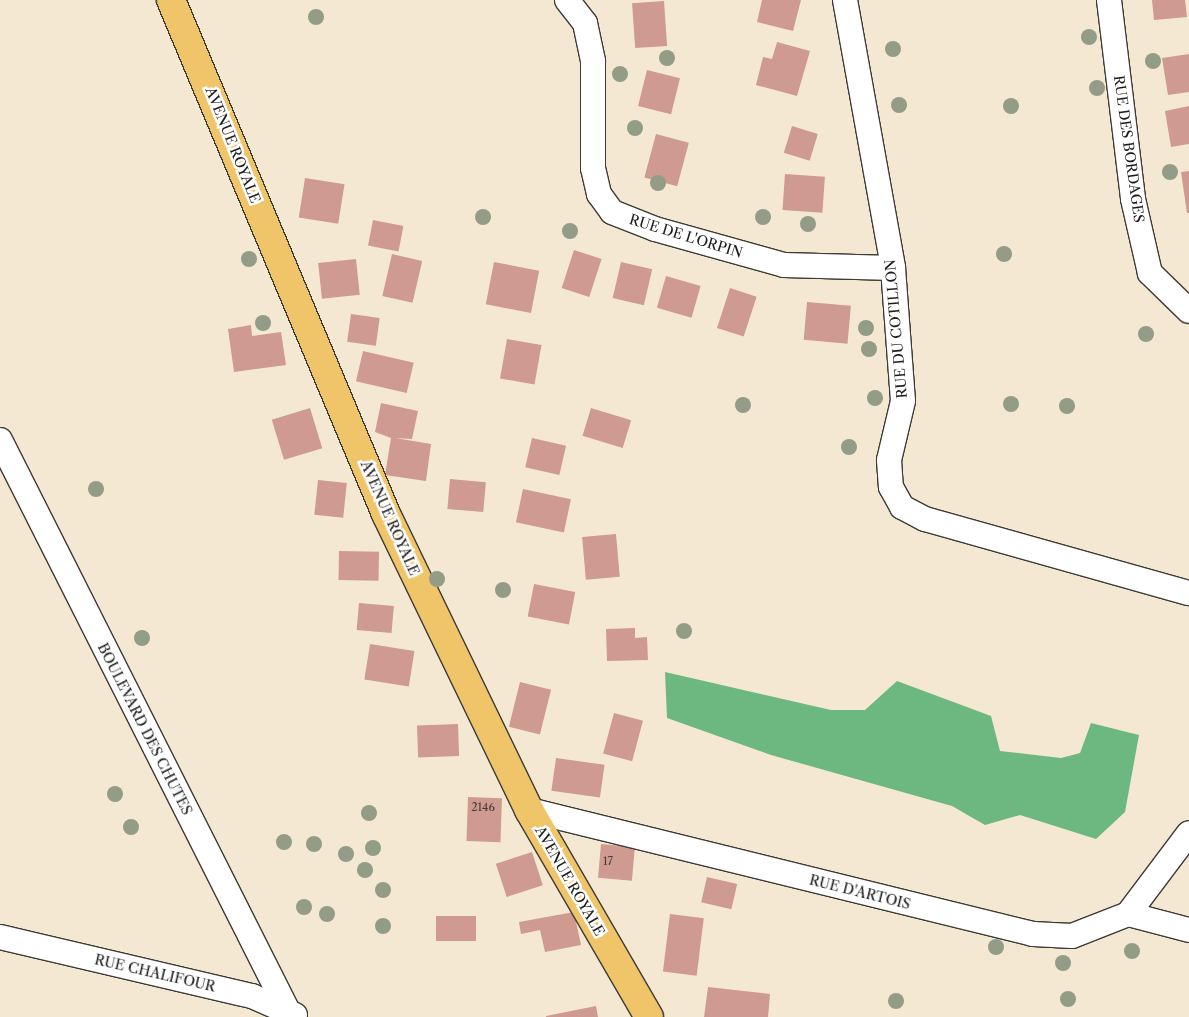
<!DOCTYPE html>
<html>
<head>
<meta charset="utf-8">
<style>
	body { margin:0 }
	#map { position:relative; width:1189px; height:1017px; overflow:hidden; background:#f5e8d2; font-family:"Libre Caslon Text",serif }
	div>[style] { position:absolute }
	.forest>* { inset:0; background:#6db880 }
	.building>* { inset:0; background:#cf9a8f; transform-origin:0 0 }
	.roads { filter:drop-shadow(1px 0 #3d3b37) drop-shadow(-1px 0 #3d3b37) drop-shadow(0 1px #3d3b37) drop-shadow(0 -1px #3d3b37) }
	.minor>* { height:24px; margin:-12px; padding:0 12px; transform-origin:12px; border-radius:12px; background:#fff }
	.major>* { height:28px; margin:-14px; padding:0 14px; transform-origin:14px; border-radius:14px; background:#f0c469 }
	.trees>* { width:16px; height:16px; margin:-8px; border-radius:50%; background:#929c86 }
	span { translate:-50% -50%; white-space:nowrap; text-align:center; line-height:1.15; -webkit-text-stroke:5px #fff; paint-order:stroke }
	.number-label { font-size:11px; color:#493c39 }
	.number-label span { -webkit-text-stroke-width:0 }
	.street-label { font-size:14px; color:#1c1c1c }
</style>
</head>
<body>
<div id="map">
	<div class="forest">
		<div style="clip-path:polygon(665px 672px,831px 710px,865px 710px,897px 681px,991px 716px,1000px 751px,1061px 758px,1080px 753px,1091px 723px,1139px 735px,1125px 812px,1096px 839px,1020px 815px,985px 825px,952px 806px,771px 755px,667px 718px)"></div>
	</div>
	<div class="building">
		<div style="clip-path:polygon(762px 0,801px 0,793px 31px,757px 22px)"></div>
		<div style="clip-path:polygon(1152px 0,1185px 0,1187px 17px,1154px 20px)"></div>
		<div style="left:664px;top:1px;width:45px;height:32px;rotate:86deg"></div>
		<div style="clip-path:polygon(777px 42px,810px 51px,797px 96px,756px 85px,763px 57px,772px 59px)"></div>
		<div style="clip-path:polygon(1189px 54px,1189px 92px,1168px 95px,1162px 58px)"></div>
		<div style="left:647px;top:70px;width:34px;height:37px;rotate:14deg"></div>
		<div style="clip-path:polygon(1189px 106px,1189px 144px,1171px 147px,1165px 111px)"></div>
		<div style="left:792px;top:126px;width:27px;height:28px;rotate:17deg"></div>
		<div style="left:656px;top:134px;width:34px;height:45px;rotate:15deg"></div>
		<div style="clip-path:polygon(1189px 171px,1189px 213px,1187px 213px,1181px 172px)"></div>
		<div style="left:785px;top:174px;width:40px;height:36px;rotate:4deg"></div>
		<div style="left:305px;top:178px;width:40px;height:40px;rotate:9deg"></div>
		<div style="left:373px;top:220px;width:31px;height:26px;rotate:11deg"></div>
		<div style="left:574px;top:250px;width:29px;height:40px;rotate:18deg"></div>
		<div style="left:392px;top:254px;width:31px;height:43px;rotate:13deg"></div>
		<div style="left:356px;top:259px;width:36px;height:38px;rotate:84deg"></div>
		<div style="left:494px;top:262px;width:46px;height:43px;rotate:11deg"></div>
		<div style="left:621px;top:262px;width:32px;height:37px;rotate:13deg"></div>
		<div style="left:666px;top:276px;width:36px;height:33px;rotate:16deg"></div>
		<div style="left:730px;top:288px;width:28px;height:42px;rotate:18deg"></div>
		<div style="left:807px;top:302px;width:44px;height:38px;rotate:5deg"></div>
		<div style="left:351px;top:314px;width:29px;height:28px;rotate:8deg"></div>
		<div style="clip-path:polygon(251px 325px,252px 336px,281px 332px,286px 365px,234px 372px,228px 329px)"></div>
		<div style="left:507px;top:339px;width:35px;height:40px;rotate:10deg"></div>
		<div style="left:363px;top:351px;width:52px;height:31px;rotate:13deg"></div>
		<div style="clip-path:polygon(381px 403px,418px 411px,412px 439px,395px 438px,431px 444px,426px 481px,385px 475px,391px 438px,375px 432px)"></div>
		<div style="left:310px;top:408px;width:42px;height:40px;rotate:73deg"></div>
		<div style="left:591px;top:408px;width:42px;height:29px;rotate:17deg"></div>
		<div style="left:532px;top:438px;width:35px;height:30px;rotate:13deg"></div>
		<div style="left:450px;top:479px;width:36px;height:30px;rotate:5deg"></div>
		<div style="left:318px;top:480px;width:29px;height:35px;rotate:6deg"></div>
		<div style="left:523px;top:489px;width:49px;height:34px;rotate:12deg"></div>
		<div style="left:616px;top:534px;width:43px;height:34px;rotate:85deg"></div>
		<div style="left:339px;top:551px;width:40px;height:29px;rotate:1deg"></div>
		<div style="left:534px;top:584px;width:42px;height:33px;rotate:11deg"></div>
		<div style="left:359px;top:603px;width:35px;height:27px;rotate:5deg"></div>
		<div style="clip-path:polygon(635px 628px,635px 638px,647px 637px,648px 660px,607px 661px,606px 629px)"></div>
		<div style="left:370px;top:644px;width:45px;height:36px;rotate:9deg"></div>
		<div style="left:520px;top:682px;width:32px;height:46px;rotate:14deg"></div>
		<div style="left:614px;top:713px;width:30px;height:42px;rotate:15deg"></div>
		<div style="left:458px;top:724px;width:32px;height:41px;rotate:88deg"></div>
		<div style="left:556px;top:758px;width:49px;height:33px;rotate:8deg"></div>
		<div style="left:468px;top:797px;width:34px;height:44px;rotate:2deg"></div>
		<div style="left:601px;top:844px;width:34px;height:34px;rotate:5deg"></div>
		<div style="left:532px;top:852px;width:35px;height:38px;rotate:72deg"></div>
		<div style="left:707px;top:877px;width:31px;height:26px;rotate:13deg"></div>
		<div style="clip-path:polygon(574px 912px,581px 945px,545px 952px,540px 930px,521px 934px,519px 922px)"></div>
		<div style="left:670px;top:914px;width:34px;height:58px;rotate:7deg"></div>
		<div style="left:476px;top:916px;width:25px;height:40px;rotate:90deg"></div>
		<div style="clip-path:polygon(708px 987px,770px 994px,768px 1017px,704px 1017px)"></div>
		<div style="clip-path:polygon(596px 1006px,598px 1017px,546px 1017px,546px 1016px)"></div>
	</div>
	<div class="roads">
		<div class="minor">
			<div style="left:567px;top:0;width:29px;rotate:52deg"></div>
			<div style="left:585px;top:23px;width:39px;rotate:78deg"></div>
			<div style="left:593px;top:61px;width:107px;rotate:90deg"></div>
			<div style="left:593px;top:168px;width:27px;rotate:77deg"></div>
			<div style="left:599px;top:194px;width:22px;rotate:54deg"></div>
			<div style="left:612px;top:212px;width:46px;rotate:21.6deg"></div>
			<div style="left:655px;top:229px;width:134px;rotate:15.6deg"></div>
			<div style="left:784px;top:265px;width:109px;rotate:1.6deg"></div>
			<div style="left:845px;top:0;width:272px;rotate:79.8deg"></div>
			<div style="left:893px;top:268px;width:133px;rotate:85.7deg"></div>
			<div style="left:903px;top:401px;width:61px;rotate:103.3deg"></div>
			<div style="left:889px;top:460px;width:27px;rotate:86deg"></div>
			<div style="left:891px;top:487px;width:23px;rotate:61deg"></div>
			<div style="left:902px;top:507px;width:26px;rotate:28deg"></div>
			<div style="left:925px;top:519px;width:274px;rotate:15.7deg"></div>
			<div style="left:1109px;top:0;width:200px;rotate:83.1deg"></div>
			<div style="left:1133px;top:199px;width:76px;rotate:77.1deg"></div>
			<div style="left:1150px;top:273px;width:54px;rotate:44.3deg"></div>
			<div style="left:0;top:440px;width:646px;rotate:63.24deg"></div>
			<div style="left:529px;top:810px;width:519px;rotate:13.82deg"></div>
			<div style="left:1033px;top:934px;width:39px;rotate:3deg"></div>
			<div style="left:1072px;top:936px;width:60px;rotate:-21.4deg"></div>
			<div style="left:1128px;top:914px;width:63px;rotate:14.7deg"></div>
			<div style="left:1128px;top:914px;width:101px;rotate:-53deg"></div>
			<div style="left:0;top:937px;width:259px;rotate:13.2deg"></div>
			<div style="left:252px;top:996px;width:47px;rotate:23.8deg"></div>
		</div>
		<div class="major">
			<div style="left:171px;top:0;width:557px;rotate:67.3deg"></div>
			<div style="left:386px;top:514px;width:329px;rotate:64.2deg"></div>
			<div style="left:529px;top:810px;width:239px;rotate:59.9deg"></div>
		</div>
	</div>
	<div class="trees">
		<div style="left:316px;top:17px"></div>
		<div style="left:1089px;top:37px"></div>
		<div style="left:893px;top:49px"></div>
		<div style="left:667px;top:58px"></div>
		<div style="left:1153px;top:61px"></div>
		<div style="left:620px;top:74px"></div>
		<div style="left:1097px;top:88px"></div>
		<div style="left:899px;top:105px"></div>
		<div style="left:1011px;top:106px"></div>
		<div style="left:635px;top:128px"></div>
		<div style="left:1170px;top:172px"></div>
		<div style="left:658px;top:183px"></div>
		<div style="left:483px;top:217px"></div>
		<div style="left:763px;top:217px"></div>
		<div style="left:808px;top:224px"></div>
		<div style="left:570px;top:231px"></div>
		<div style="left:1004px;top:254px"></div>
		<div style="left:249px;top:259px"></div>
		<div style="left:263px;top:323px"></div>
		<div style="left:866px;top:328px"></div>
		<div style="left:1146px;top:334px"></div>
		<div style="left:869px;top:349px"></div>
		<div style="left:875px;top:398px"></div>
		<div style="left:1011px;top:404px"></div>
		<div style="left:743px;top:405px"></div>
		<div style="left:1067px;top:406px"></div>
		<div style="left:849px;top:447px"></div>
		<div style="left:96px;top:489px"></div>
		<div style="left:437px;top:579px"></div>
		<div style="left:503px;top:590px"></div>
		<div style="left:684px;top:631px"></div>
		<div style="left:142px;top:638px"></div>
		<div style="left:115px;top:794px"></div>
		<div style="left:369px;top:813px"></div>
		<div style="left:131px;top:827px"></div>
		<div style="left:284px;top:842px"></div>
		<div style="left:314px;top:844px"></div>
		<div style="left:373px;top:848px"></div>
		<div style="left:346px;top:854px"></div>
		<div style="left:365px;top:870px"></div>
		<div style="left:383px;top:890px"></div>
		<div style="left:304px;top:907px"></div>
		<div style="left:327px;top:914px"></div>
		<div style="left:383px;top:926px"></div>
		<div style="left:996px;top:947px"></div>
		<div style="left:1132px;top:951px"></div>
		<div style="left:1063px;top:963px"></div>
		<div style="left:1068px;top:999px"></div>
		<div style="left:896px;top:1001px"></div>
	</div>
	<div class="number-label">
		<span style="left:483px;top:807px">2146</span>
		<span style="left:608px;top:861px">17</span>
	</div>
	<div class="street-label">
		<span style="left:233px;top:145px;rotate:68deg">AVENUE ROYALE</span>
		<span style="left:1129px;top:149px;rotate:82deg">RUE DES BORDAGES</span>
		<span style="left:686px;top:236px;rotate:17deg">RUE DE L'ORPIN</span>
		<span style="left:896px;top:329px;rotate:-95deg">RUE DU COTILLON</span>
		<span style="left:390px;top:518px;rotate:66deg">AVENUE ROYALE</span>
		<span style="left:145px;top:729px;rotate:63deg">BOULEVARD DES CHUTES</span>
		<span style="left:570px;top:881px;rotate:60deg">AVENUE ROYALE</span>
		<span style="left:860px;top:892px;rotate:14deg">RUE D'ARTOIS</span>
		<span style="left:155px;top:973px;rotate:13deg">RUE CHALIFOUR</span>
	</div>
</div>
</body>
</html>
